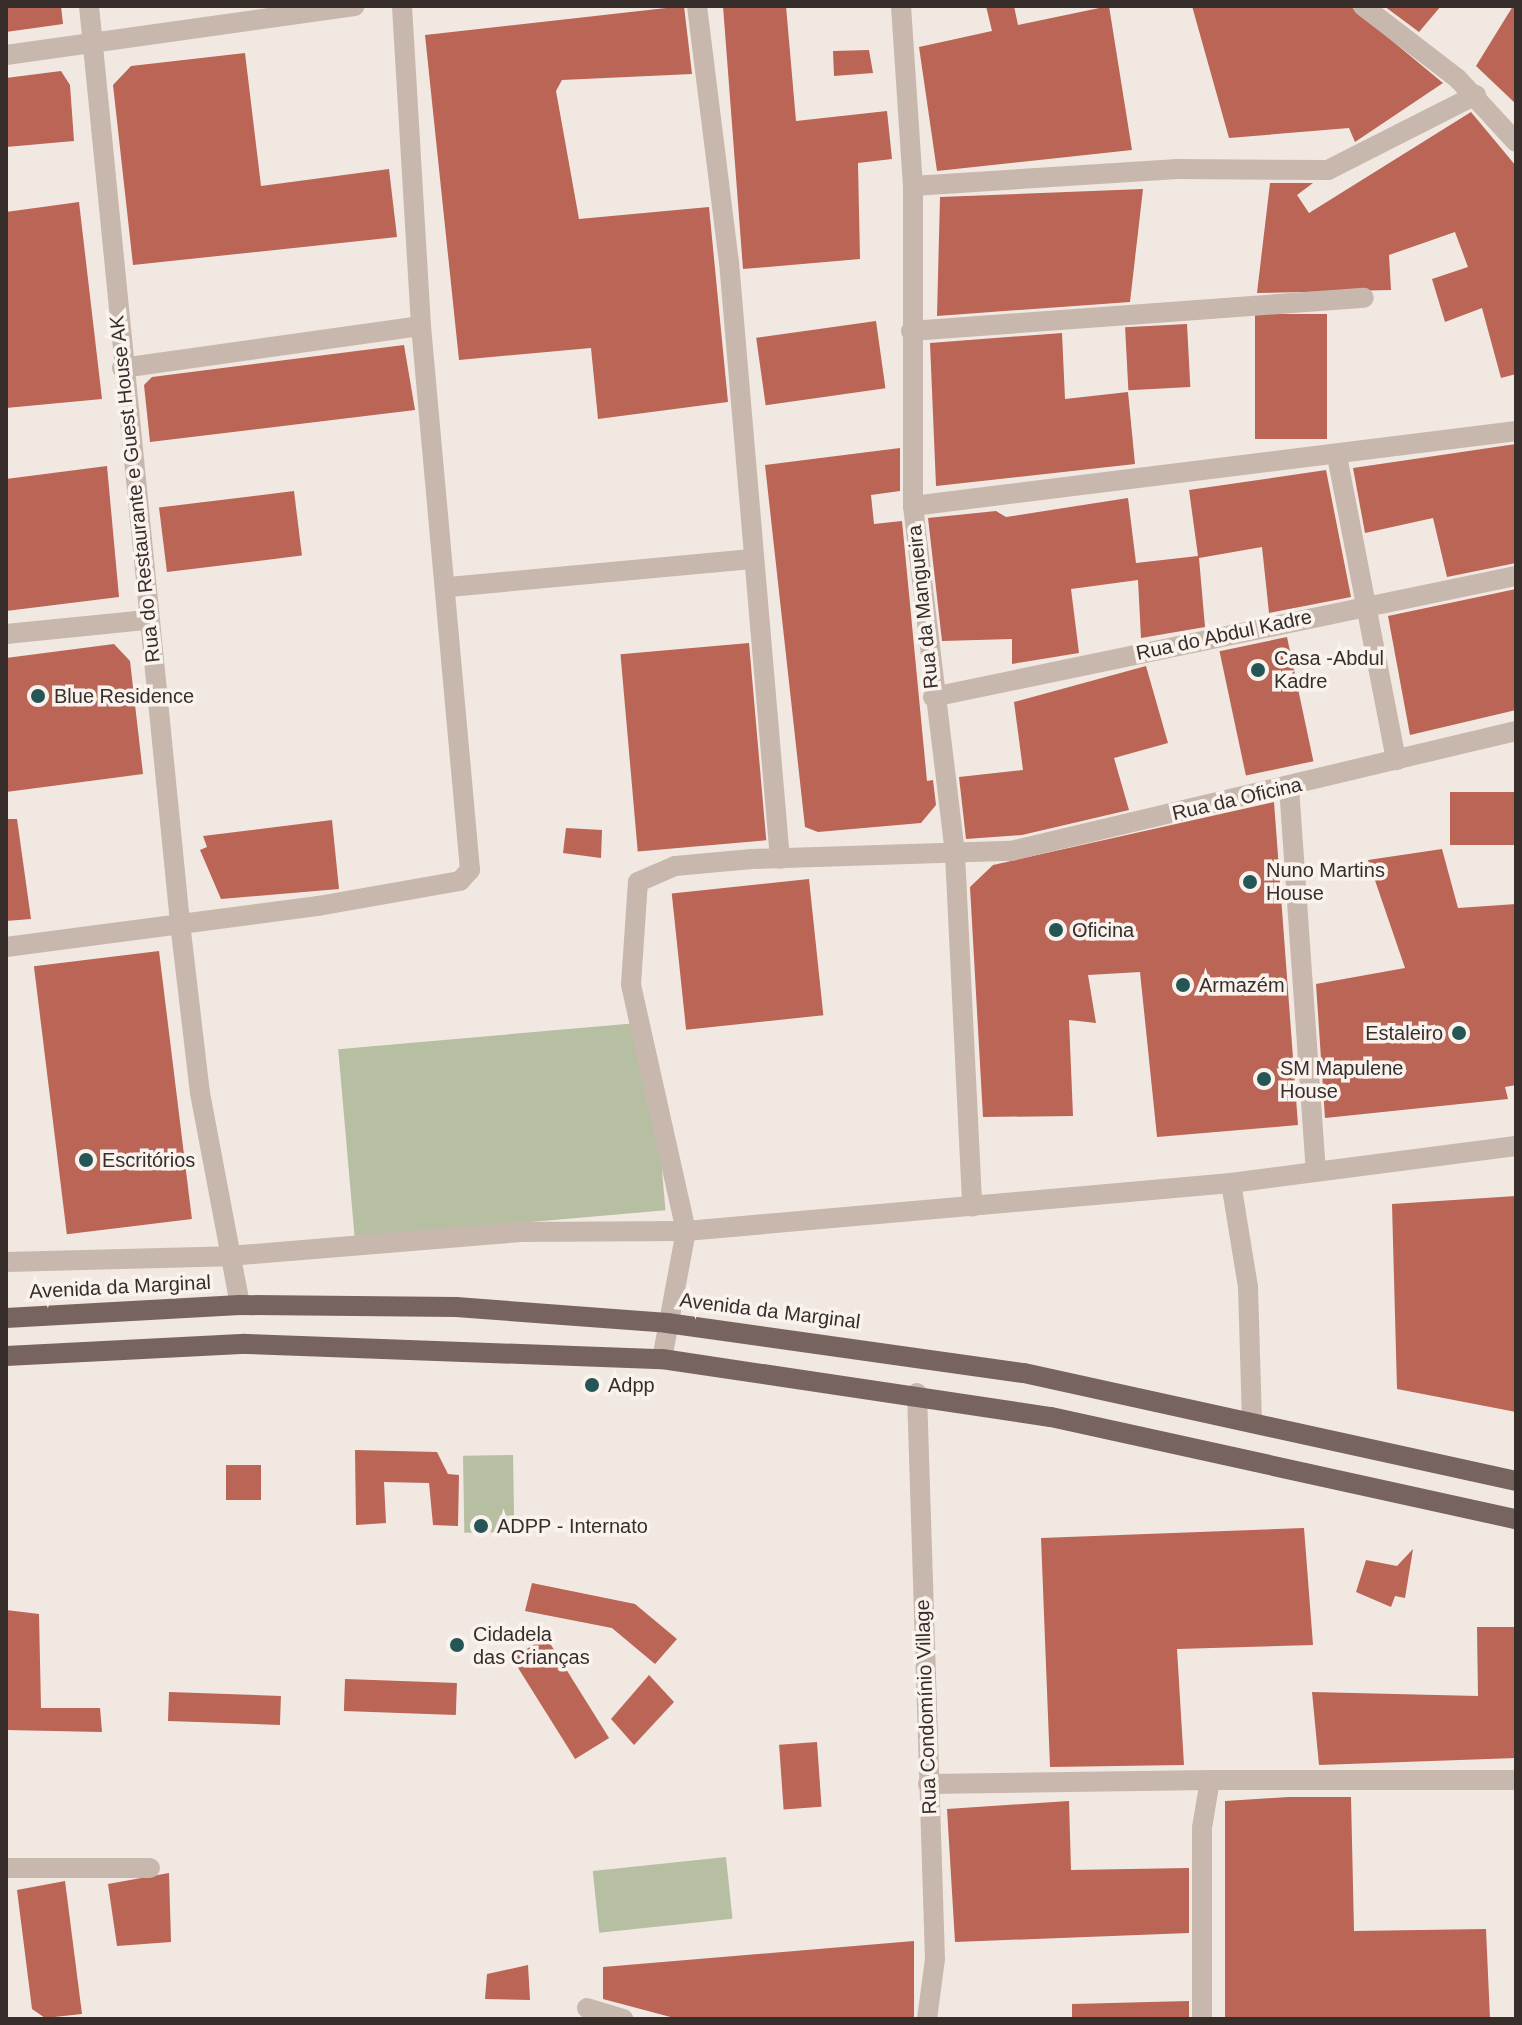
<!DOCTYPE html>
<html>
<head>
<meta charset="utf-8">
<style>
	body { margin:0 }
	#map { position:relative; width:1522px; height:2025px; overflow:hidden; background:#f1e8e1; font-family:Helvetica,sans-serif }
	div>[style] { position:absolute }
	.green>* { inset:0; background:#b7bfa2; transform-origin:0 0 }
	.building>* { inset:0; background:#ba6556; transform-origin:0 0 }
	.minor>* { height:20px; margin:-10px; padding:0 10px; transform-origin:10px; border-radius:10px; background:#c8b7ad }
	.primary>* { height:20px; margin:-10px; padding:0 10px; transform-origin:10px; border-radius:10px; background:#78645e }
	.dots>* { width:22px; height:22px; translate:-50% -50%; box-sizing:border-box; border:4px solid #f9f2ed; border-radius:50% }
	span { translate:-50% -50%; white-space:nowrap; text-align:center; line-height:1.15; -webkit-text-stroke:7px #f9f2ed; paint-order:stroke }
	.street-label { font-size:20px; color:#372e2b }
	.poi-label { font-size:20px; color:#372e2b }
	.left { translate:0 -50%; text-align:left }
	.right { translate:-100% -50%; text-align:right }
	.frame { position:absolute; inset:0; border:8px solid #372e2b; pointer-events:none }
</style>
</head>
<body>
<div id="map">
	<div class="green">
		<div style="left:649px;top:1022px;width:189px;height:312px;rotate:85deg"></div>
		<div style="left:513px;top:1455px;width:77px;height:50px;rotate:89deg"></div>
		<div style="left:726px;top:1857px;width:62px;height:134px;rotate:84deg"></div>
	</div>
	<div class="building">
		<div style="clip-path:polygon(6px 6px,61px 6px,63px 24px,6px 32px)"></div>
		<div style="clip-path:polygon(684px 6px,692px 74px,562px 80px,556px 91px,579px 219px,709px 207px,728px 402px,598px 419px,591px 348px,459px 360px,425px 35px)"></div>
		<div style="clip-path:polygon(723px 6px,786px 6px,796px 121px,887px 111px,892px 159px,858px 163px,860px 259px,743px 269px)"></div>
		<div style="clip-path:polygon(986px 6px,1014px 6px,1018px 25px,1109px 6px,1132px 150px,937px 171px,919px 47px,992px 31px)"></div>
		<div style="clip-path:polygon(1192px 6px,1350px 6px,1443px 83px,1355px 142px,1349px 128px,1229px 138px)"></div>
		<div style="clip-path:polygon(1384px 6px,1441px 6px,1419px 32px)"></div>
		<div style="clip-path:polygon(1513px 6px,1516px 6px,1516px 104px,1476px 66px)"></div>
		<div style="clip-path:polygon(869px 50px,873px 73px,834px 76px,833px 51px)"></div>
		<div style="clip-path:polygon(245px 53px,261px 186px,389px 169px,397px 237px,133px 265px,113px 85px,131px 66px)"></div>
		<div style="clip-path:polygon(61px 71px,70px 85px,74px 141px,6px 147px,6px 78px)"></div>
		<div style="clip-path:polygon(1471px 112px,1516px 166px,1516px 374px,1501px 378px,1482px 308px,1445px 322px,1432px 279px,1468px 267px,1455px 232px,1389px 255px,1391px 290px,1257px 293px,1270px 183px,1313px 183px,1297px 195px,1309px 213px)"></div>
		<div style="clip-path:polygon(1143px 189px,1130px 302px,937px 316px,940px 197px)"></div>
		<div style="clip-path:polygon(79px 202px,102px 399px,6px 408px,6px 212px)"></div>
		<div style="left:1327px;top:314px;width:125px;height:72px;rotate:90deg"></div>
		<div style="left:876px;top:321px;width:68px;height:121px;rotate:82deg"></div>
		<div style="left:1187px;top:324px;width:63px;height:62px;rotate:87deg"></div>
		<div style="clip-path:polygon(1062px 333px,1065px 399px,1128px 392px,1135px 464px,936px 486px,930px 343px)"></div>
		<div style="clip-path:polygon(404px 345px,415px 410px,150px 442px,144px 385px,152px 377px)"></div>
		<div style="clip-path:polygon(1516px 444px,1516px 563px,1447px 577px,1433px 518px,1365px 533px,1353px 468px)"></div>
		<div style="clip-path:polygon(900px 448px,900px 491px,871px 495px,874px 524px,902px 521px,927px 781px,933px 780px,936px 805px,921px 823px,818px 832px,805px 827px,765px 465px)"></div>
		<div style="clip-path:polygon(107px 466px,119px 597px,6px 611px,6px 479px)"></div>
		<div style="clip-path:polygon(1326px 470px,1351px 597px,1269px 613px,1262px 547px,1199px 558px,1205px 627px,1141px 638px,1138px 580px,1071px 589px,1079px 653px,1012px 664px,1012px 639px,942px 641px,928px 518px,996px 511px,1006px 517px,1128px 498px,1136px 563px,1198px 556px,1189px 490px)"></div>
		<div style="left:294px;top:491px;width:65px;height:136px;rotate:83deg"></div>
		<div style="clip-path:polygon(1516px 589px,1516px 710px,1410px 735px,1388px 616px)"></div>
		<div style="left:1287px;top:637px;width:127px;height:69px;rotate:78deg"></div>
		<div style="left:749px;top:643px;width:198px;height:129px;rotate:85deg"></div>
		<div style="clip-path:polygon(114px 644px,130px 661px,143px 774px,6px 792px,6px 658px)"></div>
		<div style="clip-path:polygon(1146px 666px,1168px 743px,1114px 758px,1129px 810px,1022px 835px,966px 839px,959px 777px,1023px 770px,1014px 702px)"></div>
		<div style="left:1516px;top:792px;width:53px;height:66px;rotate:90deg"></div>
		<div style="clip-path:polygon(1274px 802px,1298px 1125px,1157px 1137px,1140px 972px,1088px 975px,1096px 1023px,1069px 1020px,1073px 1116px,983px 1117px,970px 887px,993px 865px)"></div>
		<div style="clip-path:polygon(6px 819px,17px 819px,31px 919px,6px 921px)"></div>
		<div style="clip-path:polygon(332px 820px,339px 889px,221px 899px,200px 850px,207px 847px,203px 836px)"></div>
		<div style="clip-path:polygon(566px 828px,602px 830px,601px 858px,563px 853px)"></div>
		<div style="clip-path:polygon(1442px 849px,1458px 908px,1516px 904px,1516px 1085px,1505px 1087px,1508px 1099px,1325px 1118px,1316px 984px,1405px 968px,1368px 860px)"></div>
		<div style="left:809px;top:879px;width:137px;height:138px;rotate:84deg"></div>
		<div style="left:159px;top:951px;width:270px;height:126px;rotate:83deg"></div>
		<div style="clip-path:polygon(1516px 1196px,1516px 1412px,1397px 1389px,1392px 1204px)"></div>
		<div style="clip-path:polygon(355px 1450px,437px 1452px,448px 1474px,459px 1475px,458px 1526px,433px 1525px,429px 1483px,384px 1482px,386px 1523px,356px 1525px)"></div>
		<div style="left:226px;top:1465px;width:35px;height:35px"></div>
		<div style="clip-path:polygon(1304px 1528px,1313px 1645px,1177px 1649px,1184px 1765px,1050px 1767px,1041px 1538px)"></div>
		<div style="clip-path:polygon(1413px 1549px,1405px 1598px,1395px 1596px,1391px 1607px,1356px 1592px,1366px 1560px,1397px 1566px)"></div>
		<div style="clip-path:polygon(532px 1583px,635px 1604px,677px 1639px,655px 1664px,612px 1628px,525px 1611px)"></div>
		<div style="clip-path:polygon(6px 1610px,39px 1614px,41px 1708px,100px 1708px,102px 1732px,6px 1730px)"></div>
		<div style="clip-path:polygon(1477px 1627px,1516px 1627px,1516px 1758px,1319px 1765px,1312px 1692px,1478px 1696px)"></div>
		<div style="left:546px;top:1637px;width:119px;height:40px;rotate:58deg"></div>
		<div style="clip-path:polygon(649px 1675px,674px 1702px,634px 1745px,611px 1719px)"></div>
		<div style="left:345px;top:1679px;width:112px;height:32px;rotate:2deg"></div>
		<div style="left:169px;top:1692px;width:112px;height:29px;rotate:2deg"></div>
		<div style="left:817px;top:1742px;width:65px;height:38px;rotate:86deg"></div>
		<div style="clip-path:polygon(1288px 1797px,1351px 1797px,1354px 1931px,1486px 1929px,1490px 2019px,1225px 2019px,1225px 1801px)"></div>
		<div style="clip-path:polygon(1069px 1801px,1071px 1870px,1189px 1868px,1189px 1933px,955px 1942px,947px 1809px)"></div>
		<div style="clip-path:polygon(169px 1873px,171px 1942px,117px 1946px,108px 1884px)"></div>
		<div style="clip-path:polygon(65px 1881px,82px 2014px,45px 2018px,32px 2009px,17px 1890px)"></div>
		<div style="clip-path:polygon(914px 1941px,914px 2019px,678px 2019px,603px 1999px,603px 1967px)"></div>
		<div style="clip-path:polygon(528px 1965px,530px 2000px,485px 1999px,487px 1974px)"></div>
		<div style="clip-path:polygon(1189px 2001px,1189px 2019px,1072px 2019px,1072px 2004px)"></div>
	</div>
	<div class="minor">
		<div style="left:89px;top:6px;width:922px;rotate:84.33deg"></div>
		<div style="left:180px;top:923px;width:171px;rotate:83.3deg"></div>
		<div style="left:200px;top:1093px;width:216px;rotate:79.3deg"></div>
		<div style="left:697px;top:6px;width:258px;rotate:82.9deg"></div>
		<div style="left:729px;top:262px;width:599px;rotate:85.12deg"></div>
		<div style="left:901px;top:6px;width:180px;rotate:86.2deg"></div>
		<div style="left:913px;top:186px;width:320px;rotate:90deg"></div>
		<div style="left:913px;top:506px;width:351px;rotate:83.1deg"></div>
		<div style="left:955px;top:854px;width:353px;rotate:87.2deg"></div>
		<div style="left:1363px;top:6px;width:118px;rotate:37.5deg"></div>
		<div style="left:1457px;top:78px;width:87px;rotate:47.3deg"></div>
		<div style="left:6px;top:55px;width:352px;rotate:-8deg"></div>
		<div style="left:913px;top:186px;width:265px;rotate:-3.7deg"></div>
		<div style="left:1177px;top:169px;width:151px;rotate:0.4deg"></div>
		<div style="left:1328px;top:170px;width:166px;rotate:-26.9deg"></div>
		<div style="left:911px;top:331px;width:454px;rotate:-4.2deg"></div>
		<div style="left:122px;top:368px;width:302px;rotate:-8deg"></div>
		<div style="left:1337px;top:456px;width:310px;rotate:79deg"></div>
		<div style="left:913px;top:506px;width:608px;rotate:-7.09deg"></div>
		<div style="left:449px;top:587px;width:304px;rotate:-5.3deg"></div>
		<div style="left:6px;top:634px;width:142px;rotate:-5.7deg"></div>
		<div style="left:933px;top:697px;width:595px;rotate:-11.73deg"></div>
		<div style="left:1289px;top:787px;width:384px;rotate:86deg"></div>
		<div style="left:6px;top:947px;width:315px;rotate:-7.5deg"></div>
		<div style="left:318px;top:906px;width:144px;rotate:-10deg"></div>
		<div style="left:460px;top:881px;width:15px;rotate:-48deg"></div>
		<div style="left:470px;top:870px;width:546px;rotate:-95.15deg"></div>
		<div style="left:421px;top:326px;width:321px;rotate:-93.4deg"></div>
		<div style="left:1231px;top:1183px;width:105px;rotate:80.7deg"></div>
		<div style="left:1248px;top:1287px;width:131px;rotate:88.3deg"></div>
		<div style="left:6px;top:1262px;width:223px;rotate:-1.5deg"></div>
		<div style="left:229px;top:1256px;width:290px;rotate:-4.7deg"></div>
		<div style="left:518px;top:1232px;width:168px;rotate:-0.3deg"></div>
		<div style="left:686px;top:1231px;width:547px;rotate:-5.03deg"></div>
		<div style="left:1231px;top:1183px;width:287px;rotate:-7.4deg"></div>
		<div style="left:662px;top:1359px;width:130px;rotate:-79.4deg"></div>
		<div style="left:686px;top:1231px;width:253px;rotate:-102.6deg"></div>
		<div style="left:631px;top:984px;width:102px;rotate:-86.1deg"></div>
		<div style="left:638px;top:882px;width:40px;rotate:-23.4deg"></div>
		<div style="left:675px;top:866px;width:77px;rotate:-5.2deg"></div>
		<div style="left:752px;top:859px;width:259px;rotate:-1.8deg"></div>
		<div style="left:1011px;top:851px;width:519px;rotate:-13.37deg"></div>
		<div style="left:917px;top:1393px;width:566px;rotate:88.18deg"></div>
		<div style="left:935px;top:1959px;width:61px;rotate:97.6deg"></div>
		<div style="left:1210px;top:1780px;width:306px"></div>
		<div style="left:928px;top:1784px;width:282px;rotate:-0.8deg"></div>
		<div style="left:1210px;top:1780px;width:49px;rotate:99.5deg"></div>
		<div style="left:1202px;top:1828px;width:191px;rotate:90deg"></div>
		<div style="left:6px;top:1868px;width:144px"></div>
		<div style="left:587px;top:2008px;width:38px;rotate:17deg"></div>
	</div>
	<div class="primary">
		<div style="left:6px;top:1318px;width:234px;rotate:-3.2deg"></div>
		<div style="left:240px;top:1305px;width:216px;rotate:0.5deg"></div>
		<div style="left:456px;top:1307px;width:212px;rotate:4.3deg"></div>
		<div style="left:667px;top:1323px;width:360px;rotate:8deg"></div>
		<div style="left:1024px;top:1373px;width:504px;rotate:12.38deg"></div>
		<div style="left:6px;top:1356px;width:240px;rotate:-2.9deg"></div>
		<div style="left:246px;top:1344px;width:416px;rotate:2.1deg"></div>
		<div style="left:662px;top:1359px;width:393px;rotate:8.5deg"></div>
		<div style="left:1051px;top:1417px;width:476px;rotate:12.4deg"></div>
	</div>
	<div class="dots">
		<div style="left:1258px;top:670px;background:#255554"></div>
		<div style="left:38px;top:696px;background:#255554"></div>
		<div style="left:1250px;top:882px;background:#255554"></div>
		<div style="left:1056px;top:930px;background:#255554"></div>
		<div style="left:1183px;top:985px;background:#255554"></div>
		<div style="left:1459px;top:1033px;background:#255554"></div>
		<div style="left:1264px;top:1079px;background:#255554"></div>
		<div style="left:86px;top:1160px;background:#255554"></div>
		<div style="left:592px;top:1385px;background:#255554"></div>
		<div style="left:481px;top:1526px;background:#255554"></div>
		<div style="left:457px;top:1645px;background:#255554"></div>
	</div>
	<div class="street-label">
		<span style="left:135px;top:489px;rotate:-96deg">Rua do Restaurante e Guest House AK</span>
		<span style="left:923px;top:607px;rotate:-96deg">Rua da Mangueira</span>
		<span style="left:1224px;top:635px;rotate:-12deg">Rua do Abdul Kadre</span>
		<span style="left:1237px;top:799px;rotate:-13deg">Rua da Oficina</span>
		<span style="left:120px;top:1287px;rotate:-3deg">Avenida da Marginal</span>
		<span style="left:770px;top:1311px;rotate:7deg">Avenida da Marginal</span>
		<span style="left:926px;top:1707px;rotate:-92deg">Rua Condomínio Village</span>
	</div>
	<div class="poi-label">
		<span class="left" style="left:1274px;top:670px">Casa -Abdul<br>Kadre</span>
		<span class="left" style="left:54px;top:696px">Blue Residence</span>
		<span class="left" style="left:1266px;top:882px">Nuno Martins<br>House</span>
		<span class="left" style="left:1072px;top:930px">Oficina</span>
		<span class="left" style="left:1199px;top:985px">Armazém</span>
		<span class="right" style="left:1443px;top:1033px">Estaleiro</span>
		<span class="left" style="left:1280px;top:1080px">SM Mapulene<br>House</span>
		<span class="left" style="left:102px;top:1160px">Escritórios</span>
		<span class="left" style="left:608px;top:1385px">Adpp</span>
		<span class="left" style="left:497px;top:1526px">ADPP - Internato</span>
		<span class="left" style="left:473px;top:1646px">Cidadela<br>das Crianças</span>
	</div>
	<div class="frame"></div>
</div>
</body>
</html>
